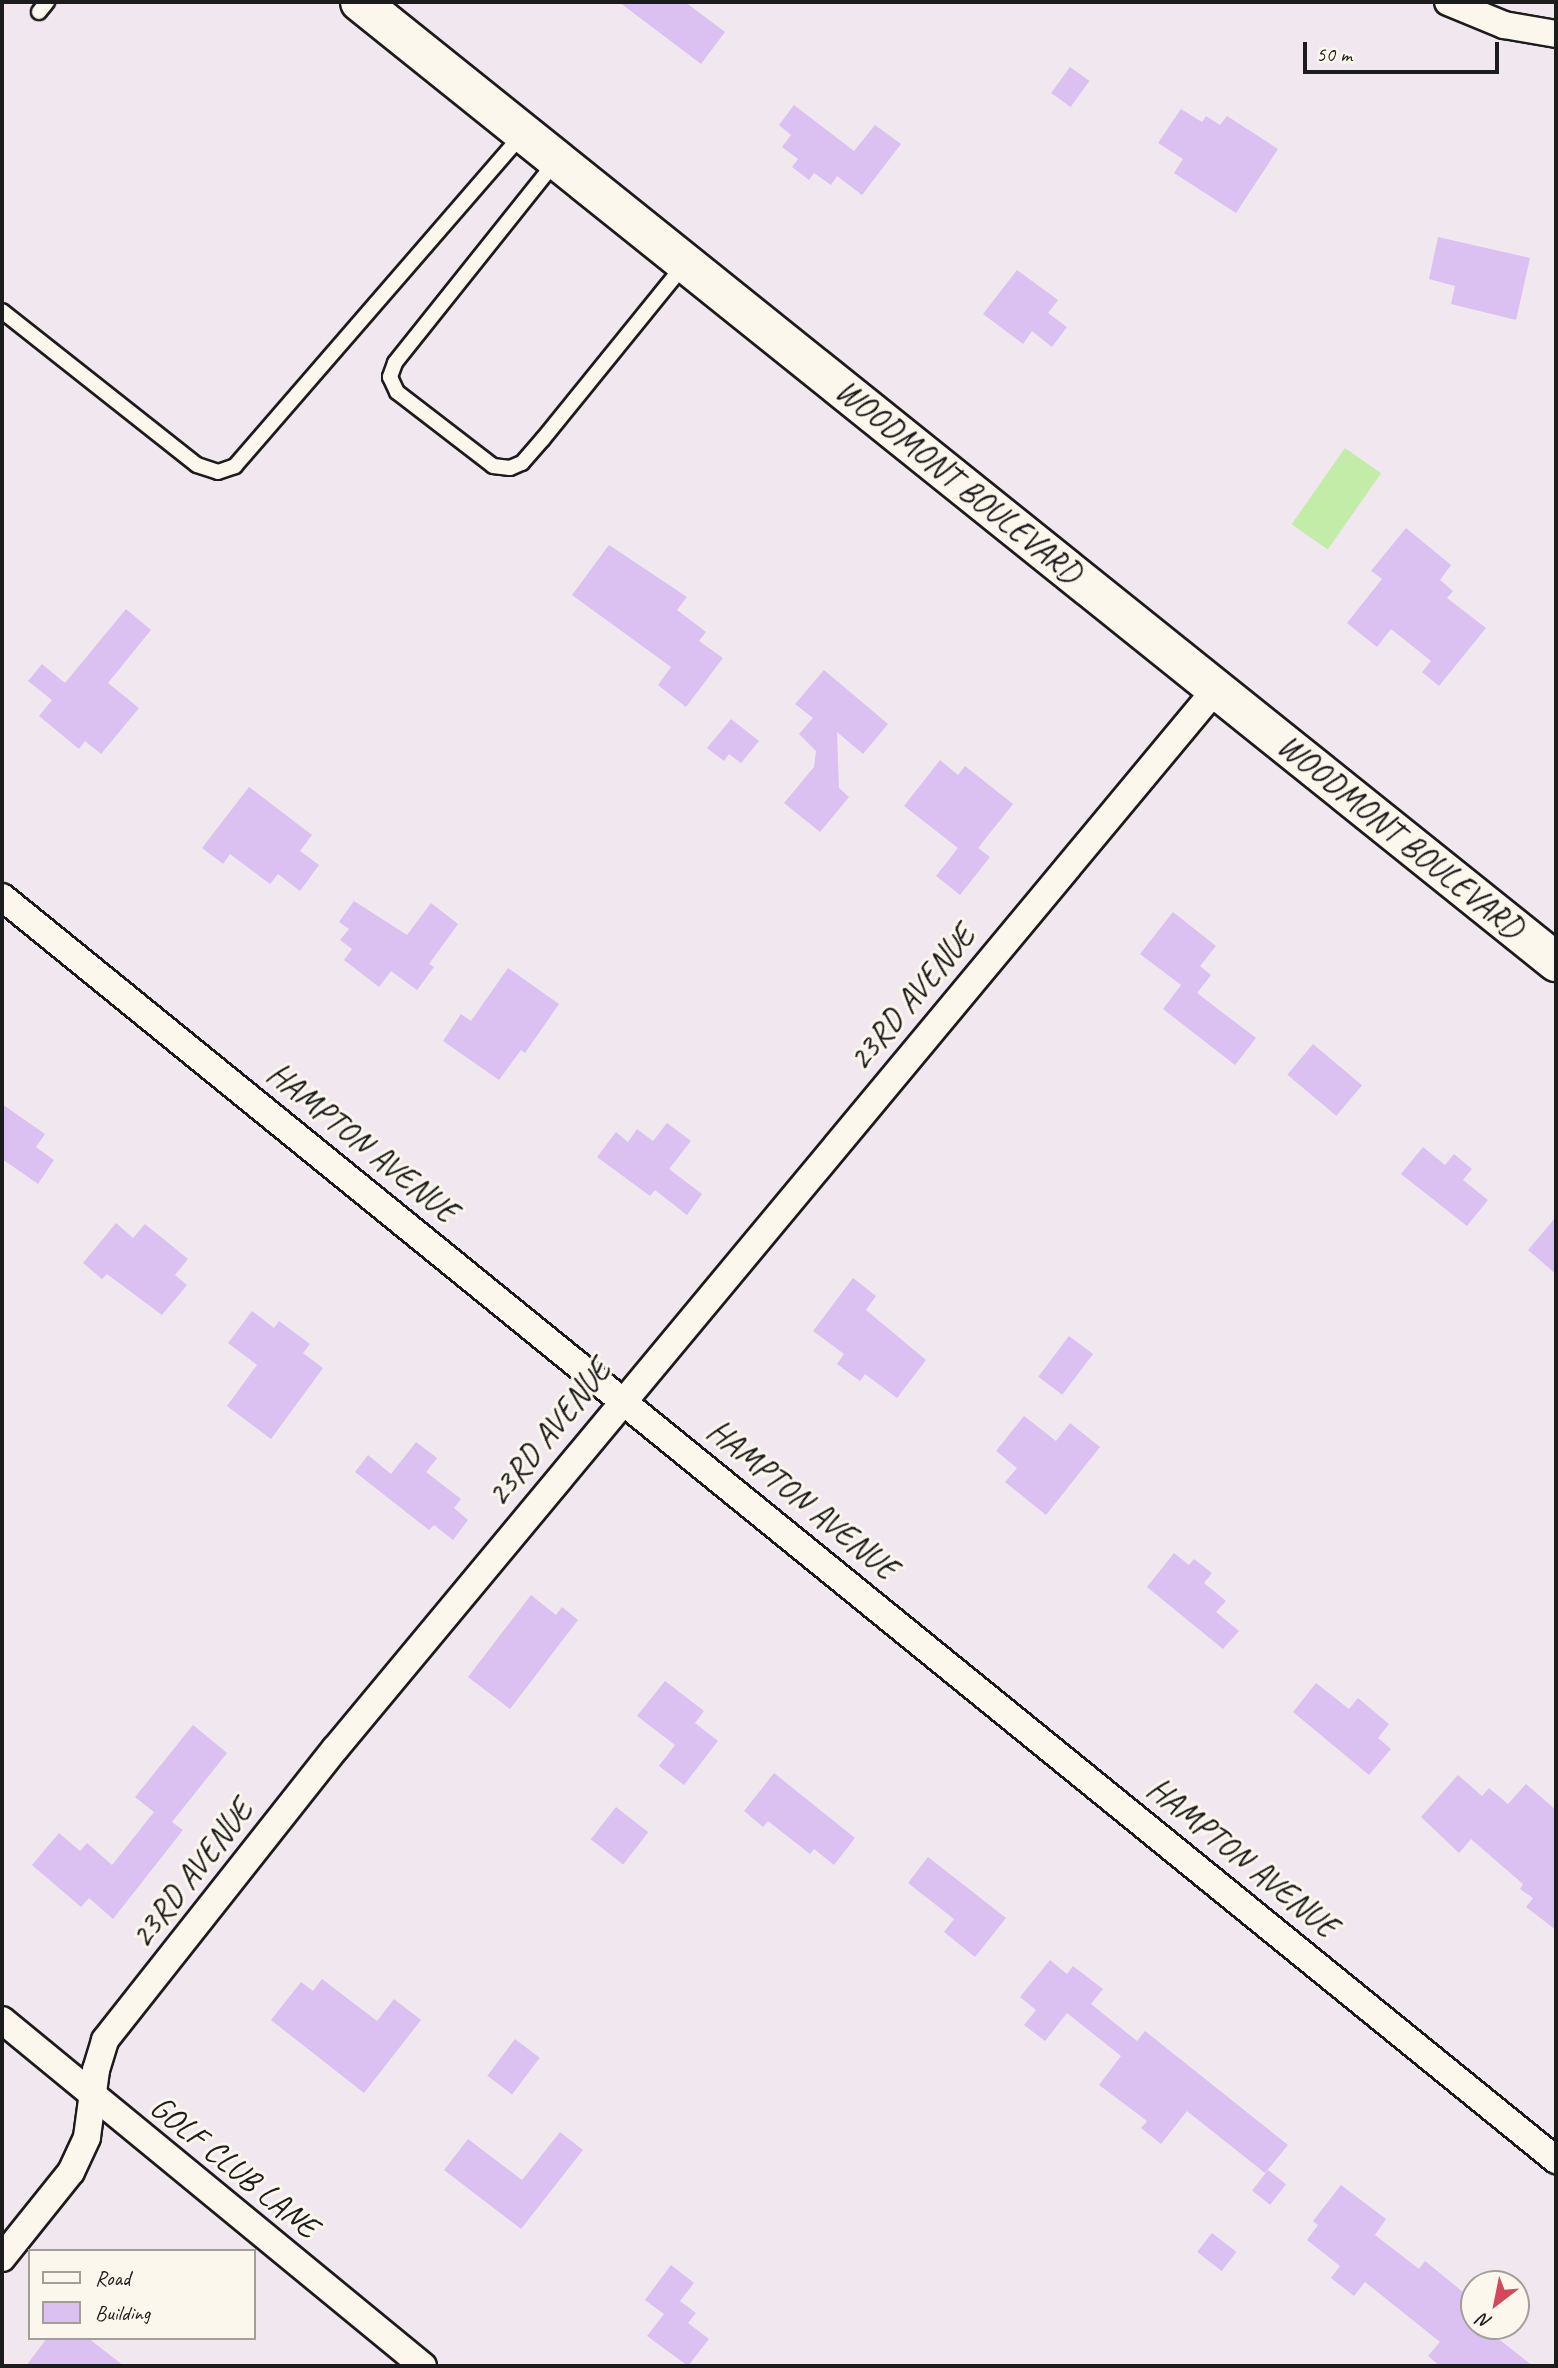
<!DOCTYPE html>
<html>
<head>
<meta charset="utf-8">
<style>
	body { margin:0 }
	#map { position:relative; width:1558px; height:2368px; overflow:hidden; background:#f1e7ee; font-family:Caveat,sans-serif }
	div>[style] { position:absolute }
	.green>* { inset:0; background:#c2eca8; transform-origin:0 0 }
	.building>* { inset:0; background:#dbc1f1; transform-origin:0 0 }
	.roads { filter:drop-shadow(2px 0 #1c1c1c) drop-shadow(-2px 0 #1c1c1c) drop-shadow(0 2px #1c1c1c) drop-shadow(0 -2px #1c1c1c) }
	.service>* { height:14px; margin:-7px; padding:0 7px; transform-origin:7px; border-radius:7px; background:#fbf7ec }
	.minor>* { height:26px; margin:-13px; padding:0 13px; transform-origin:13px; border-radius:13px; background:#fbf7ec }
	.primary>* { height:38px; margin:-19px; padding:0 19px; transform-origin:19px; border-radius:19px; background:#fbf7ec }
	span { translate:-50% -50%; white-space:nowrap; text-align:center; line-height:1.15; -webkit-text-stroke:6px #fbf7ec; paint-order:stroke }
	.street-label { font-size:33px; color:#1c1c1c }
	.frame { position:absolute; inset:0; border:4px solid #1c1c1c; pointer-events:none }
	.legend { position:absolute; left:28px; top:2249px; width:228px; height:91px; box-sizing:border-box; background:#fbf7ec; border:2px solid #a29f99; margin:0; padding:9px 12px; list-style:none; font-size:21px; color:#1c1c1c }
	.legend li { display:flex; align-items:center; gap:14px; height:35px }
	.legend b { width:35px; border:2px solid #a29f99 }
	.north { position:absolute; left:1460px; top:2270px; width:70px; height:70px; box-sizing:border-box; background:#fbf7ec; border:2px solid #a29f99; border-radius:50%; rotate:212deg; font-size:19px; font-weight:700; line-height:28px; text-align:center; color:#1c1c1c }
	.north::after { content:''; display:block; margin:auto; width:24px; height:32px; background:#d1495b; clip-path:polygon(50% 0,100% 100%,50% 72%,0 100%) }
	.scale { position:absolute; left:1303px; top:42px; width:196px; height:32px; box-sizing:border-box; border:4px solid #1c1c1c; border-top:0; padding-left:9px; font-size:21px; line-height:24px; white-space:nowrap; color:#1c1c1c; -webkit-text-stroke:5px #fbf7ec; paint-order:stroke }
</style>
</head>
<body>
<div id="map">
	<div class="green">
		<div style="left:1345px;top:448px;width:44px;height:93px;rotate:35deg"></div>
	</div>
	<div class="building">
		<div style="clip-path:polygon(619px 2px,685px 2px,725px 32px,701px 64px)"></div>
		<div style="left:1070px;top:67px;width:24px;height:32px;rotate:36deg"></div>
		<div style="clip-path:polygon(794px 105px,854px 151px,875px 125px,901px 144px,862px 195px,837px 176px,831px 185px,814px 173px,809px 180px,792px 167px,798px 159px,782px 147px,791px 135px,779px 125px)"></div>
		<div style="clip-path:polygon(1181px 109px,1202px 122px,1206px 116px,1220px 125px,1227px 116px,1278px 149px,1236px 213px,1174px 173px,1183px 159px,1158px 143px)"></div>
		<div style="clip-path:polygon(1438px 237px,1530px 258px,1516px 320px,1451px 304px,1455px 286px,1429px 279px)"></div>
		<div style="clip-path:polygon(1017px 270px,1058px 300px,1048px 313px,1067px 327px,1052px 347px,1032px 331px,1023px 344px,983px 314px)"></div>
		<div style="clip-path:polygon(1406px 528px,1451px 565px,1440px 580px,1453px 591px,1447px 598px,1486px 628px,1439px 686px,1422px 672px,1431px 661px,1391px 629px,1377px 647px,1347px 623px,1382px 579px,1371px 571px)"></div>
		<div style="clip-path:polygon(609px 545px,687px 597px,677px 610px,706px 632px,699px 641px,723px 658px,686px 707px,658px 685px,671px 667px,572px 595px)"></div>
		<div style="clip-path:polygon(126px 609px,151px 630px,108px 683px,139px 708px,101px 754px,85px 741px,79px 749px,39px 716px,52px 700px,28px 681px,42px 664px,65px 683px)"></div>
		<div style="clip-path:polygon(824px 670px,888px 724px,863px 754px,837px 732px,839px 788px,849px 797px,820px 832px,784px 803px,814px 767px,816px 751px,799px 734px,813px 718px,795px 704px)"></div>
		<div style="clip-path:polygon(731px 719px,759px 741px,741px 763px,729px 754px,724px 761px,707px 748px)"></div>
		<div style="clip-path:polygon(940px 760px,958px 775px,965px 766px,1013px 804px,978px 848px,990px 857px,960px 895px,936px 876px,958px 848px,904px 806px)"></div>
		<div style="clip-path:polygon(249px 787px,312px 835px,300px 851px,319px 865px,300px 891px,278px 874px,270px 884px,230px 854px,223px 864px,202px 848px)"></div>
		<div style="clip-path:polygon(354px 901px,407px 935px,431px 903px,458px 924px,429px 964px,434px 967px,417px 990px,391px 971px,379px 987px,344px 960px,352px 949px,340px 940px,349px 929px,339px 922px)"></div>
		<div style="clip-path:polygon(1173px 912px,1216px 946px,1200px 966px,1211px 975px,1197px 993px,1256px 1038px,1235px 1065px,1163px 1009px,1181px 985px,1140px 954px)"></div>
		<div style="clip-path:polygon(508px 968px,559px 1004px,525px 1053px,521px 1050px,499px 1080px,443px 1041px,461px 1014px,471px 1021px)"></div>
		<div style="left:1313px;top:1044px;width:64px;height:40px;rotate:40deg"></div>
		<div style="clip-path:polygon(2px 1104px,45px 1134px,36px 1147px,54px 1160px,38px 1184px,2px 1159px)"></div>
		<div style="clip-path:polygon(667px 1123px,691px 1141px,669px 1169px,702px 1194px,687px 1215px,655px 1190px,650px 1196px,597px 1157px,616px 1132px,628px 1142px,637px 1129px,653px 1141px)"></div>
		<div style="clip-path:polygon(1423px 1147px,1445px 1165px,1454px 1154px,1472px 1169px,1463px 1180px,1488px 1200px,1467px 1226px,1401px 1174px)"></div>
		<div style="clip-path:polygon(1556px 1217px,1556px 1274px,1528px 1250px)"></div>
		<div style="clip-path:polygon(116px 1223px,133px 1238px,145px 1224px,188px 1259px,175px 1275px,187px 1285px,162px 1315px,107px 1274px,102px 1279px,83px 1263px)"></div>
		<div style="clip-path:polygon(853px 1278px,876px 1296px,866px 1310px,926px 1360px,897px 1398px,865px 1374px,860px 1381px,837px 1364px,844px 1354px,813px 1331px)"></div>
		<div style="clip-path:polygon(252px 1311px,274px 1328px,279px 1321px,310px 1344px,303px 1353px,323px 1368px,271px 1439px,227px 1406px,257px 1365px,228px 1343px)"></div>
		<div style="left:1069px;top:1336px;width:30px;height:51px;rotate:37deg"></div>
		<div style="clip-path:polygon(1024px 1416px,1056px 1441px,1070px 1423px,1100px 1447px,1046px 1515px,1005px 1482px,1017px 1468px,996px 1451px)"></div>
		<div style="clip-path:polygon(416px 1442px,437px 1458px,426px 1472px,461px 1499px,454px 1508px,468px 1520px,453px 1540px,434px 1525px,429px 1530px,355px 1472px,368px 1455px,391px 1474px)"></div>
		<div style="clip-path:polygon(1174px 1553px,1189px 1565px,1194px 1559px,1212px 1573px,1204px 1583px,1226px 1601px,1216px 1612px,1239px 1631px,1223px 1649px,1147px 1587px)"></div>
		<div style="clip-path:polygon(531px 1595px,556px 1615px,562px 1607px,578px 1620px,510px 1709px,468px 1677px)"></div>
		<div style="clip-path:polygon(665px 1681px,704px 1711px,695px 1723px,718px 1741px,684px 1785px,659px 1766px,675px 1745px,637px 1716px)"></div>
		<div style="clip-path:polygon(1316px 1683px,1349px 1709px,1358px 1698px,1389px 1724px,1378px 1738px,1391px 1749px,1369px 1775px,1293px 1712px)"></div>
		<div style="clip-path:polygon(193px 1725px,227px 1753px,172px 1822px,183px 1830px,113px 1919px,89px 1898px,81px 1907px,32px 1865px,59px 1833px,80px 1851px,87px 1843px,112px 1865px,154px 1812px,135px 1797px)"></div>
		<div style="clip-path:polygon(774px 1773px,855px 1838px,834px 1865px,814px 1849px,810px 1854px,768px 1821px,763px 1827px,744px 1811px)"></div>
		<div style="clip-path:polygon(1458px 1775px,1482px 1796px,1489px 1788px,1508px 1804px,1526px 1784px,1556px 1810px,1556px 1930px,1526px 1907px,1533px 1898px,1520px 1889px,1523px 1884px,1471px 1839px,1459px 1853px,1421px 1817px)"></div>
		<div style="left:616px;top:1807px;width:41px;height:41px;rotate:38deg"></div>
		<div style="clip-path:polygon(928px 1857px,1006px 1918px,975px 1957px,944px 1932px,954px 1919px,908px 1883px)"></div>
		<div style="clip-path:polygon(1050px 1960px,1067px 1974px,1073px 1966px,1103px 1989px,1091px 2004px,1137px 2041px,1145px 2031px,1288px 2145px,1265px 2173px,1187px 2111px,1161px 2144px,1141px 2128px,1147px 2121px,1099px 2085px,1121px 2056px,1067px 2013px,1045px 2041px,1024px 2025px,1036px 2010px,1020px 1997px)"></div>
		<div style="clip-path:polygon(322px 1979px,377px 2021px,394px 1999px,421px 2020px,364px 2093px,271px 2020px,301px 1982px,313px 1991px)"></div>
		<div style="left:515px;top:2039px;width:31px;height:46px;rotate:37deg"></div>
		<div style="clip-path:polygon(560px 2132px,583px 2150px,521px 2229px,444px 2170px,468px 2139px,522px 2180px)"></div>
		<div style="left:1268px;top:2170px;width:23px;height:26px;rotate:38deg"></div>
		<div style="clip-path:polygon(1341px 2185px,1386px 2219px,1375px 2235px,1419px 2269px,1425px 2261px,1474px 2301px,1474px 2326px,1482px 2326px,1533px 2366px,1440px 2366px,1428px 2356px,1440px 2342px,1365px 2282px,1354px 2296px,1331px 2278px,1340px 2266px,1307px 2240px,1318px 2225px,1313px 2221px)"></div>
		<div style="left:1212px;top:2233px;width:31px;height:24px;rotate:38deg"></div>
		<div style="clip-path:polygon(671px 2265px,694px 2283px,680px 2301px,696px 2313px,688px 2323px,709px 2339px,688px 2366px,647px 2336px,664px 2314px,645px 2300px)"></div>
		<div style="clip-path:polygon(47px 2338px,88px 2338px,124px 2366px,26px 2366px)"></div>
	</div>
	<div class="roads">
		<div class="service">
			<div style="left:39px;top:12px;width:13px;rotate:-51deg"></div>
			<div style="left:556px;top:161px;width:258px;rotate:128.6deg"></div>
			<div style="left:395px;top:363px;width:15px;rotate:110deg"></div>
			<div style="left:390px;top:377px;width:17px;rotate:65deg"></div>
			<div style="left:397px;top:392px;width:121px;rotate:37.6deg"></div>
			<div style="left:493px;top:466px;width:17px;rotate:7deg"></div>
			<div style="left:510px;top:468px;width:13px;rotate:-23deg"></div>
			<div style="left:522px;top:463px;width:32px;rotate:-49deg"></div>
			<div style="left:543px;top:439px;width:224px;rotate:-51deg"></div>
			<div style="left:2px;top:311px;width:248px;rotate:38.3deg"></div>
			<div style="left:197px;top:465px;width:22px;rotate:18deg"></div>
			<div style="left:218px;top:472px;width:18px;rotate:-19deg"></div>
			<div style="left:235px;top:466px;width:440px;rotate:-49.1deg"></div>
		</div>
		<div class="minor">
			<div style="left:1448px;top:2px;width:61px;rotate:22.3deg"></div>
			<div style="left:1504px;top:25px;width:53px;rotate:9.8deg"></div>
			<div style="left:2px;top:897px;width:2003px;rotate:39.1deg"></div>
			<div style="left:2px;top:2020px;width:545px;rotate:39.42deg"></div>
			<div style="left:2px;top:2258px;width:110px;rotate:-51.3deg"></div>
			<div style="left:71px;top:2172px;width:38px;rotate:-65deg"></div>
			<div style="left:87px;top:2137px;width:68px;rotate:-82.3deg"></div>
			<div style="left:96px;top:2070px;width:31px;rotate:-73deg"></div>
			<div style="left:105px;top:2040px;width:371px;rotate:-51.7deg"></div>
			<div style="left:335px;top:1749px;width:1378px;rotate:-50.27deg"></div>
		</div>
		<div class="primary">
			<div style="left:360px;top:2px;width:1534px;rotate:38.75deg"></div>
		</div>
	</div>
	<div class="street-label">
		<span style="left:958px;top:482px;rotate:39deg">WOODMONT BOULEVARD</span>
		<span style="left:1400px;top:837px;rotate:39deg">WOODMONT BOULEVARD</span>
		<span style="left:912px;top:998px;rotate:-50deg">23RD AVENUE</span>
		<span style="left:362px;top:1143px;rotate:39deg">HAMPTON AVENUE</span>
		<span style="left:549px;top:1433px;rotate:-51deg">23RD AVENUE</span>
		<span style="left:802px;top:1500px;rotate:39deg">HAMPTON AVENUE</span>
		<span style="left:1242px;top:1858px;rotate:39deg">HAMPTON AVENUE</span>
		<span style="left:192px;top:1874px;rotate:-52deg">23RD AVENUE</span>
		<span style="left:234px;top:2167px;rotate:39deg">GOLF CLUB LANE</span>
	</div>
	<div class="frame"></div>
	<ul class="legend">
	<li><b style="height:9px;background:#fbf7ec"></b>Road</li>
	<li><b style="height:19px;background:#dbc1f1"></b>Building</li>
	</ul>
	<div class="north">N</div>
	<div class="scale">50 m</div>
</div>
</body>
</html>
